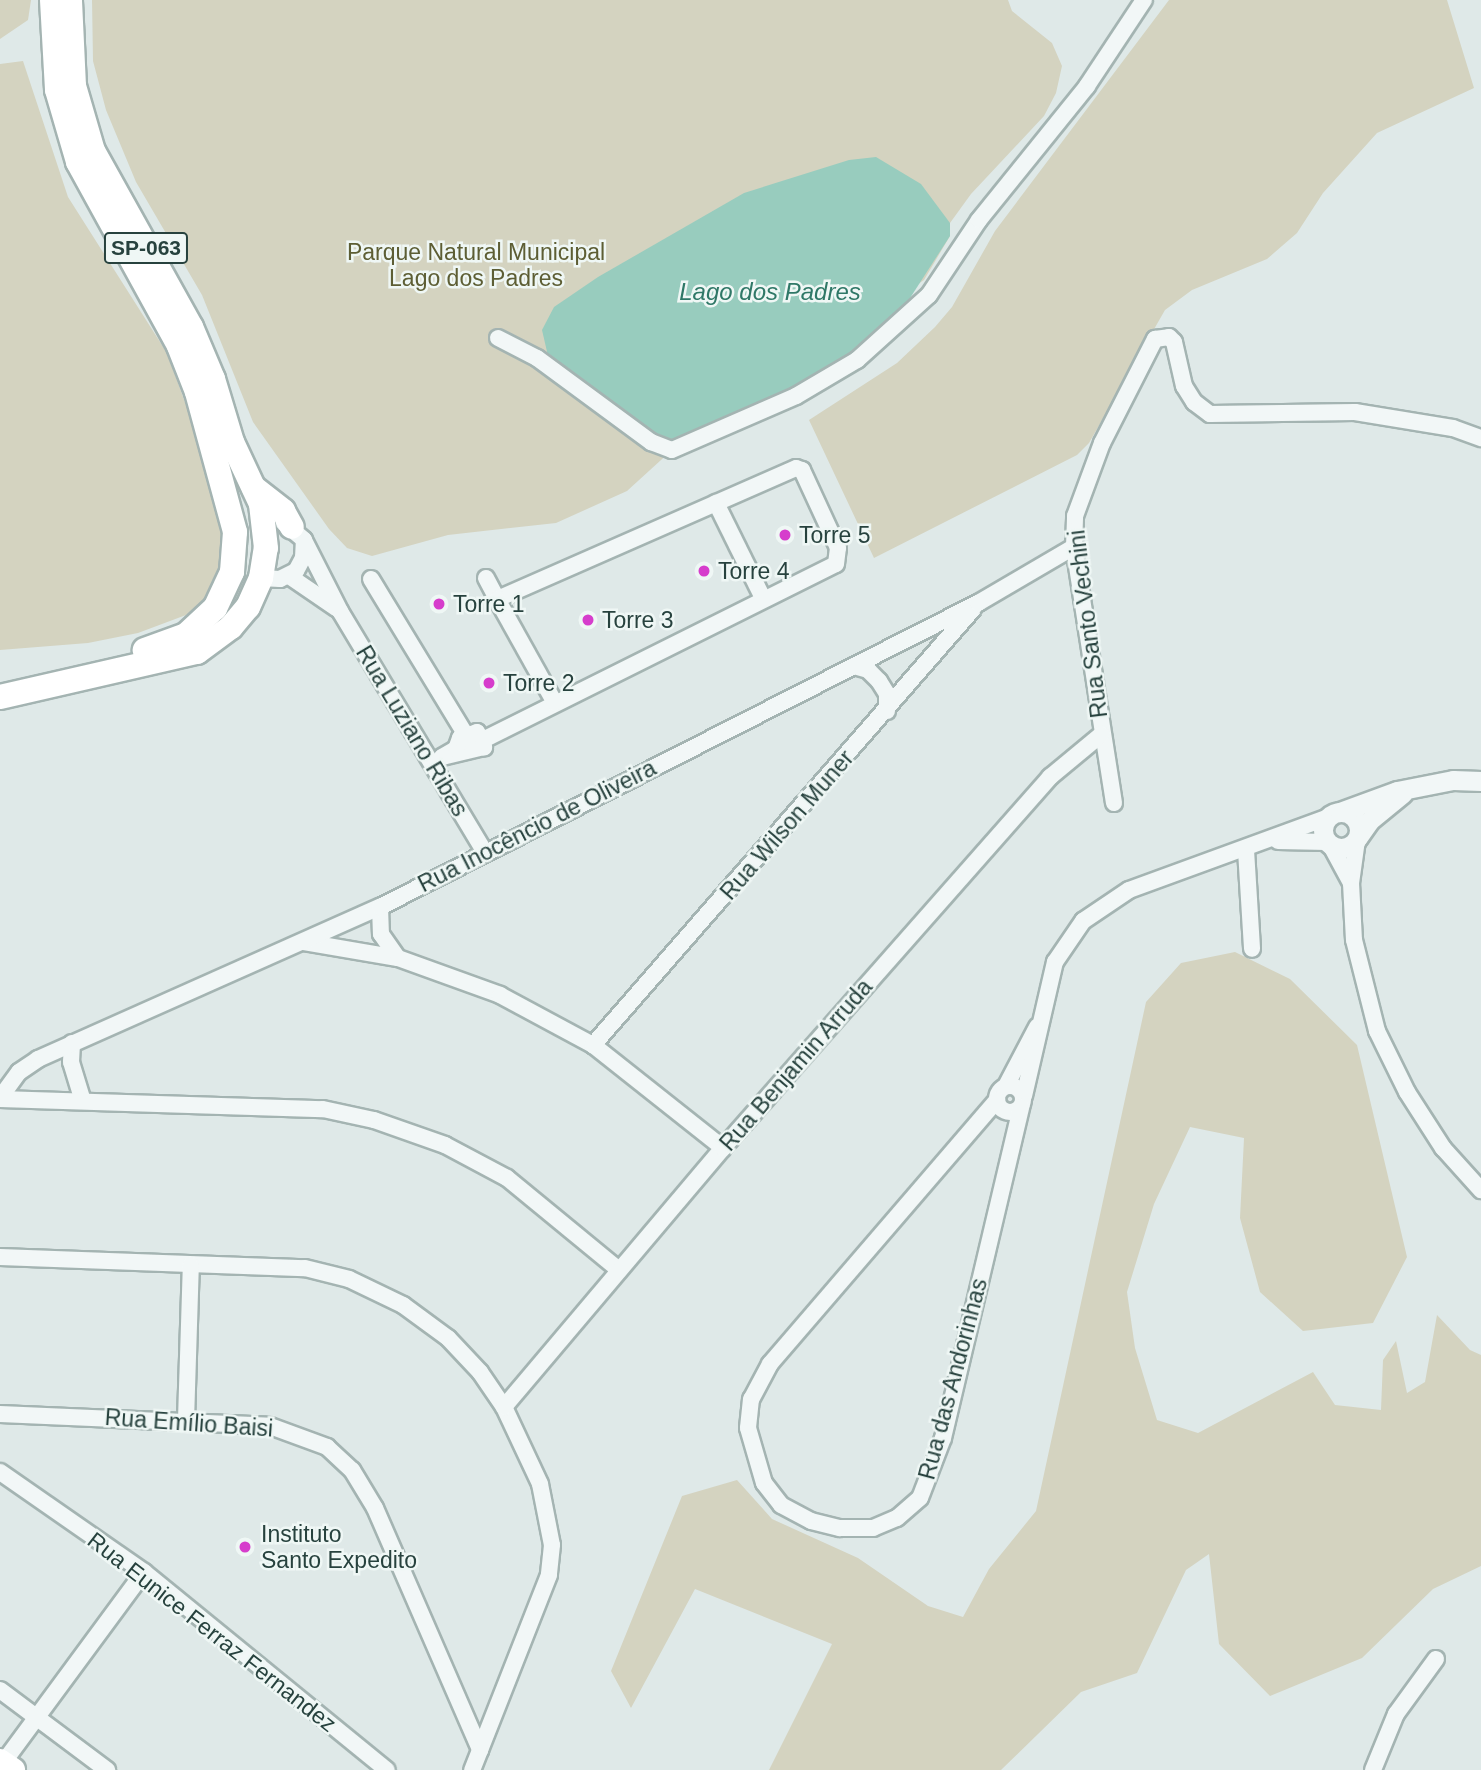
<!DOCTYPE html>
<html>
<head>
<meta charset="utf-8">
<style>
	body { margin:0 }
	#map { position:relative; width:1481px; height:1770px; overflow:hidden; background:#dfe9e8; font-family:Helvetica,sans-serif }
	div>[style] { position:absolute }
	.green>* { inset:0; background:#d4d3c0 }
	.water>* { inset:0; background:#98ccbe }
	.roads { filter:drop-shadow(2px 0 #a4b4b2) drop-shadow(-2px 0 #a4b4b2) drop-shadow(0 2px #a4b4b2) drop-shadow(0 -2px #a4b4b2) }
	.minor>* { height:16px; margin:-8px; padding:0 8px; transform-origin:8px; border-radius:8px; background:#f2f7f7 }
	.minor>.ring { margin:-8px; padding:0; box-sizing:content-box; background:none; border:16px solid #f2f7f7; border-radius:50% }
	.tertiary>* { height:19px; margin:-9.5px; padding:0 9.5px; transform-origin:9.5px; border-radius:9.5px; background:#f2f7f7 }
	.tertiary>.ring { margin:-9.5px; padding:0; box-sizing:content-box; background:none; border:19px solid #f2f7f7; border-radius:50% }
	.primary>* { height:24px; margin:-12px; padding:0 12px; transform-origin:12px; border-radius:12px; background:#fff }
	.dots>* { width:19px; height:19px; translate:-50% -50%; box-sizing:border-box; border:4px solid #eff7f5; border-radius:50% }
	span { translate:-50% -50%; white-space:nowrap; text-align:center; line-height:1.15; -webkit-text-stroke:5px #eff7f5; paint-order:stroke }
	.shield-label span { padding:2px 5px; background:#eff7f5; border:2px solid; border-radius:5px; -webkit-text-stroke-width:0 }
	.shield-label { font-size:21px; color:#27423e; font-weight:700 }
	.park-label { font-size:23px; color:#5d5e34 }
	.poi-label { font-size:23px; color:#27423e }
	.left { translate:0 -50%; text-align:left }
	.street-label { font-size:23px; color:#27423e }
	.water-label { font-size:24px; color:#2f7867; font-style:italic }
</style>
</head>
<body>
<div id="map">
	<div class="green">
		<div style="clip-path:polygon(0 0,31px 0,28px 20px,0 39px)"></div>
		<div style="clip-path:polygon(92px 0,1008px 0,1012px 11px,1052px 43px,1062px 66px,1056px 93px,1044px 116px,971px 194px,950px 223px,950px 236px,924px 280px,672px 450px,627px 491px,556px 523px,448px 535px,372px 556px,347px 548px,329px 529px,253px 422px,202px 295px,136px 182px,106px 110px,93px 61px)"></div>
		<div style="clip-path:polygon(1169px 0,1447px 0,1474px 88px,1377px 133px,1323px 193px,1297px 233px,1267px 259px,1192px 290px,1165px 310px,1089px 443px,1077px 455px,874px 558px,809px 420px,897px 363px,935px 327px,952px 307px,995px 231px)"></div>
		<div style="clip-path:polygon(23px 61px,68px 197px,167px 353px,220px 498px,225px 550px,207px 599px,186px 615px,138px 633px,88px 643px,0 650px,0 64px)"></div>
		<div style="clip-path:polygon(1235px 952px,1290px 979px,1357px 1045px,1407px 1257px,1373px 1323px,1303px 1331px,1260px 1292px,1240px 1218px,1244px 1138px,1190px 1127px,1154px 1204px,1127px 1292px,1135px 1348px,1157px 1420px,1198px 1433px,1313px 1372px,1335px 1405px,1381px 1410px,1383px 1360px,1396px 1341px,1407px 1393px,1425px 1382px,1437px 1315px,1470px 1350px,1481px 1355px,1481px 1566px,1433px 1589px,1362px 1658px,1270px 1696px,1219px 1644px,1209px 1554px,1186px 1570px,1137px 1673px,1081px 1692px,1001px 1770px,769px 1770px,832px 1644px,695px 1589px,631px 1708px,611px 1671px,682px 1496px,737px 1480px,772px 1519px,858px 1558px,928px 1606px,963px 1617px,989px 1569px,1036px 1511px,1146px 1002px,1181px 963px)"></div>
	</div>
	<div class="water">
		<div style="clip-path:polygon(876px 157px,921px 184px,950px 223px,950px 236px,894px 323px,855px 360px,672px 450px,565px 377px,548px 356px,542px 330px,554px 307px,598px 277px,744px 193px,849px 160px)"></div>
	</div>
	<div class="roads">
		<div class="minor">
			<div style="left:498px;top:338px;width:44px;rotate:27.1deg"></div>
			<div style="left:537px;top:358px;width:142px;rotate:36.4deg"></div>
			<div style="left:651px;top:442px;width:22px;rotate:21deg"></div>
			<div style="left:672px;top:450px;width:135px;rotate:-23.5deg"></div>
			<div style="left:796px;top:396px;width:71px;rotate:-30.5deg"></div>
			<div style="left:857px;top:360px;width:97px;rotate:-42.1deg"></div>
			<div style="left:929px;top:295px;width:90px;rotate:-56.3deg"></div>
			<div style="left:979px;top:220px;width:172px;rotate:-51.1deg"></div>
			<div style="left:1087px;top:86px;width:103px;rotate:-56.5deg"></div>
			<div style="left:716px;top:503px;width:106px;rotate:63.7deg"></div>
			<div style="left:284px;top:523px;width:26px;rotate:40deg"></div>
			<div style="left:304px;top:540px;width:80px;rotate:63.1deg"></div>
			<div style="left:340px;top:611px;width:280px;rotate:59deg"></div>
			<div style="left:289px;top:576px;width:57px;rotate:34.2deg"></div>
			<div style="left:261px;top:578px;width:19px;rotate:3deg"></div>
			<div style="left:280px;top:579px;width:18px;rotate:-27deg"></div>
			<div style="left:296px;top:571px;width:15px;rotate:-62deg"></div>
			<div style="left:303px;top:558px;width:18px;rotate:-87deg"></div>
			<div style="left:486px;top:578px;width:24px;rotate:62deg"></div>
			<div style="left:371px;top:579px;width:183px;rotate:58.7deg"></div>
			<div style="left:854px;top:666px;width:15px;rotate:16deg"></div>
			<div style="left:868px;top:670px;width:16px;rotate:45deg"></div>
			<div style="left:879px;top:681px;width:15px;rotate:58deg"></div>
			<div style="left:887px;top:694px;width:17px;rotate:90deg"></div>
			<div style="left:477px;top:732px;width:17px;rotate:65deg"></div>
			<div style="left:484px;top:747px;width:43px;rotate:166.6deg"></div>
			<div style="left:442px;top:757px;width:16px;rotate:-30deg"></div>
			<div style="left:456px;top:749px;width:12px;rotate:-70deg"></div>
			<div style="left:460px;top:738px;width:18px;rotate:-19deg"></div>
			<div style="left:483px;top:740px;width:394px;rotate:-26.5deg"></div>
			<div style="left:836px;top:564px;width:16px;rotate:-83deg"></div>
			<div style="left:838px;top:548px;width:86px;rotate:-114.8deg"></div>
			<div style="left:802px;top:470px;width:6px;rotate:-162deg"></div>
			<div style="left:796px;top:468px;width:326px;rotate:156.3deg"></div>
			<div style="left:497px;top:599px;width:119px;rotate:60.9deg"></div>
			<div style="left:1114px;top:803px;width:259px;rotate:-98.9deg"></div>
			<div style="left:1074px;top:547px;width:31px;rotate:-88deg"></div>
			<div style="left:1075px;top:516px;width:78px;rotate:-69.7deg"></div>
			<div style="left:1102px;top:443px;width:117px;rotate:-63deg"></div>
			<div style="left:1155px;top:339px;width:14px;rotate:-8deg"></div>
			<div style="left:1169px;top:337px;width:7px;rotate:45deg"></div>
			<div style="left:1174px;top:342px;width:45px;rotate:77.2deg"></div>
			<div style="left:1184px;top:386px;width:19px;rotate:58deg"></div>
			<div style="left:1194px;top:402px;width:20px;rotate:37deg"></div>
			<div style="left:1210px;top:414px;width:145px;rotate:-0.8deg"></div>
			<div style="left:1355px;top:412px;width:99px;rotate:9.3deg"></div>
			<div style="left:1453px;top:428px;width:30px;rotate:20deg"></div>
			<div style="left:1357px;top:840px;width:43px;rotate:97.9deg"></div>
			<div style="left:1351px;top:883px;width:57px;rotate:87deg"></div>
			<div style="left:1354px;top:940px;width:94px;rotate:75.8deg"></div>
			<div style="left:1377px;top:1031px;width:68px;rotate:63.8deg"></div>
			<div style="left:1407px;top:1092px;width:67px;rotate:57.3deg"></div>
			<div style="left:1443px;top:1148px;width:57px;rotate:47.9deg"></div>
			<div style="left:1278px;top:841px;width:49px;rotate:1.2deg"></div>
			<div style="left:1331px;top:846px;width:42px;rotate:61.6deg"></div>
			<div style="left:1246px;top:850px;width:99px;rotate:86.5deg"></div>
			<div style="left:380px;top:907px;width:27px;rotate:88deg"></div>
			<div style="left:381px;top:934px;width:29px;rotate:55deg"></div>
			<div style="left:304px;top:942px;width:95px;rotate:9.7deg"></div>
			<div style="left:398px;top:958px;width:109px;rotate:19.9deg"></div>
			<div style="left:500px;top:995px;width:106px;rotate:28.3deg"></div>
			<div style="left:593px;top:1045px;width:166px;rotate:38.4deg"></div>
			<div style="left:72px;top:1043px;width:19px;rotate:93deg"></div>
			<div style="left:71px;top:1062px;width:39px;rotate:73deg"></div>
			<div style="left:593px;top:1045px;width:578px;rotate:-48.93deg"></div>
			<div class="ring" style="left:997px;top:1086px;width:10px;height:10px"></div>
			<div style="left:1006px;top:1086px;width:67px;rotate:-62.3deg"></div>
			<div style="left:1024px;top:1096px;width:138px;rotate:-77deg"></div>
			<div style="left:1055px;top:962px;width:50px;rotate:-55.7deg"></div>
			<div style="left:1083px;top:921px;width:55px;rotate:-34deg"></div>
			<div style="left:1129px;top:890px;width:212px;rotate:-20.1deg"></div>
			<div style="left:0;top:1098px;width:32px;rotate:-54deg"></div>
			<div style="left:19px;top:1072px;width:23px;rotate:-34deg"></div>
			<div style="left:38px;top:1059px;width:374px;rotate:-24deg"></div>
			<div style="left:380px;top:907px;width:671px;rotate:-26.95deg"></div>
			<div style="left:978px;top:603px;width:111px;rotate:-30.3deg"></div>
			<div style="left:0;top:1099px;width:323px;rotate:1.8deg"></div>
			<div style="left:323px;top:1109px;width:52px;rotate:12.2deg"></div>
			<div style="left:374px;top:1120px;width:75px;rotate:19.4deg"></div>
			<div style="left:445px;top:1145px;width:70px;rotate:28deg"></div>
			<div style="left:507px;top:1178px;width:145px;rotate:39.4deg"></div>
			<div style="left:997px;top:1100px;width:348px;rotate:130.7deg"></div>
			<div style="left:770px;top:1364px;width:40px;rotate:118deg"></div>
			<div style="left:751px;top:1399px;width:29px;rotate:96deg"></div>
			<div style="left:748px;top:1428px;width:57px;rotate:73.8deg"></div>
			<div style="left:764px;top:1483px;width:28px;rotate:52deg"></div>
			<div style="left:781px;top:1505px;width:34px;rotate:28deg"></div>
			<div style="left:811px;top:1521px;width:30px;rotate:14deg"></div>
			<div style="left:840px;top:1528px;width:33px"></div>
			<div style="left:873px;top:1528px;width:26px;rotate:-23deg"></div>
			<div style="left:897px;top:1518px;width:30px;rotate:-41deg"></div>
			<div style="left:920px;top:1498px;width:64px;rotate:-69deg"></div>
			<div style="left:943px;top:1438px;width:340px;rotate:-76.7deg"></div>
			<div style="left:0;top:1257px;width:305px;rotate:2.1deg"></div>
			<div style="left:305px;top:1268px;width:45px;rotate:14deg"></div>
			<div style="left:349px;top:1279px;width:60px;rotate:25.7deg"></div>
			<div style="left:403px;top:1305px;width:56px;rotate:36.3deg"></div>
			<div style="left:448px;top:1338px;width:47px;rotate:46.7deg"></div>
			<div style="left:480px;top:1372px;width:42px;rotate:55.6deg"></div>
			<div style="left:504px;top:1407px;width:85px;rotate:64.9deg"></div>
			<div style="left:540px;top:1484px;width:62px;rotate:78.9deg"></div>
			<div style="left:552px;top:1545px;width:30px;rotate:96deg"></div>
			<div style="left:549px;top:1575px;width:210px;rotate:111.5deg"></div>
			<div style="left:504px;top:1407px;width:339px;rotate:-49.8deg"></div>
			<div style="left:723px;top:1148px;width:495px;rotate:-48.6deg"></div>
			<div style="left:1050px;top:777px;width:67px;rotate:-39.6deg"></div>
			<div style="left:0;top:1414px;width:270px;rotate:2.5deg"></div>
			<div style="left:270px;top:1426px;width:61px;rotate:20.2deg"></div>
			<div style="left:327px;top:1447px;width:34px;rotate:43deg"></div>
			<div style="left:352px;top:1470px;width:44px;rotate:58.8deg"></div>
			<div style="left:375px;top:1508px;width:264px;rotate:66.5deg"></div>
			<div style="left:186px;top:1420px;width:155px;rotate:-88.2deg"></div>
			<div style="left:0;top:1472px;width:175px;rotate:34.8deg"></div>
			<div style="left:144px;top:1572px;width:313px;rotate:39.2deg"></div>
			<div style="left:0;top:1690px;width:134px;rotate:36.8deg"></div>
			<div style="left:3px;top:1763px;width:237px;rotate:-53.6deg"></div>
			<div style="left:1373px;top:1770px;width:61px;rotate:-67.7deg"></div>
			<div style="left:1396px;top:1714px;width:68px;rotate:-54deg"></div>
		</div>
		<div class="tertiary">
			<div class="ring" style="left:1323px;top:812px;width:17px;height:17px"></div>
			<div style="left:1340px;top:812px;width:61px;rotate:-20.2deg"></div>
			<div style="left:1397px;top:791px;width:57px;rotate:-11.1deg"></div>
			<div style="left:1453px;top:780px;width:28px;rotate:2deg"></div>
			<div style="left:1358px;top:837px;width:19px;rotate:-55deg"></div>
			<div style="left:1369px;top:821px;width:43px;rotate:-39.3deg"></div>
		</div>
		<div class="primary">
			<div style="left:52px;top:0;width:90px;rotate:86.8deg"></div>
			<div style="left:57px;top:90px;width:75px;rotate:73.7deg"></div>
			<div style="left:78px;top:162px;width:210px;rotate:61.2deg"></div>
			<div style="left:179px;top:346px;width:49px;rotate:68.6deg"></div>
			<div style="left:197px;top:392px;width:145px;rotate:74.8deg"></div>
			<div style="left:235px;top:532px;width:40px;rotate:94.3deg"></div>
			<div style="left:232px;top:572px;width:40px;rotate:115deg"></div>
			<div style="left:215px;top:608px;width:40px;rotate:137deg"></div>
			<div style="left:186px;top:635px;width:44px;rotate:159.9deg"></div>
			<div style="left:254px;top:488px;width:37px;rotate:38deg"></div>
			<div style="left:283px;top:511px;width:18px;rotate:61deg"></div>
			<div style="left:0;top:697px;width:202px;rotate:-12.9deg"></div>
			<div style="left:197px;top:652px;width:42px;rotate:-36.3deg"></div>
			<div style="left:231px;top:627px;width:26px;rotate:-50deg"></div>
			<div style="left:248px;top:607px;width:32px;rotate:-66deg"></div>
			<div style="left:261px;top:578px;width:30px;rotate:-81deg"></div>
			<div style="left:266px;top:548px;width:44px;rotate:-96.5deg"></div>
			<div style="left:261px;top:504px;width:68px;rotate:-115.1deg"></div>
			<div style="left:232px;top:442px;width:66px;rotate:-106.8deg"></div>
			<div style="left:213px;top:379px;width:56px;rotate:-112.9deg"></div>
			<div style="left:191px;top:327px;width:201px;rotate:-119.1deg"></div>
			<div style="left:93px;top:151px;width:68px;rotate:-106.3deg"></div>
			<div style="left:74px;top:86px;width:86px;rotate:-92.7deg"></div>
			<div style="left:0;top:1761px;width:16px;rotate:35deg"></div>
		</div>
	</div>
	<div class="dots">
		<div style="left:785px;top:535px;background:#d63dcc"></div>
		<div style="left:704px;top:571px;background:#d63dcc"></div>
		<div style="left:439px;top:604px;background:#d63dcc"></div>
		<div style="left:588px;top:620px;background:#d63dcc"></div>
		<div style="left:489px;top:683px;background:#d63dcc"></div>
		<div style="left:245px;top:1547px;background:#d63dcc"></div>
	</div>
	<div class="shield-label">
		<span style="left:146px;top:248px">SP-063</span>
	</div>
	<div class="park-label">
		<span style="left:476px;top:265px">Parque Natural Municipal<br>Lago dos Padres</span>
	</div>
	<div class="poi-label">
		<span class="left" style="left:799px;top:535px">Torre 5</span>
		<span class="left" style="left:718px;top:571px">Torre 4</span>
		<span class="left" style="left:453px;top:604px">Torre 1</span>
		<span class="left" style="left:602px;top:620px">Torre 3</span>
		<span class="left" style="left:503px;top:683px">Torre 2</span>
		<span class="left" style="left:261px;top:1547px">Instituto<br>Santo Expedito</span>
	</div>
	<div class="street-label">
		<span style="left:1088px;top:624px;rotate:-97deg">Rua Santo Vechini</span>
		<span style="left:412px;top:731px;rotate:59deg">Rua Luziano Ribas</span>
		<span style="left:787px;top:825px;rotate:-49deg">Rua Wilson Muner</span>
		<span style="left:537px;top:826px;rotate:-27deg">Rua Inocêncio de Oliveira</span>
		<span style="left:796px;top:1065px;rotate:-49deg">Rua Benjamin Arruda</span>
		<span style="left:953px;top:1379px;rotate:-75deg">Rua das Andorinhas</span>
		<span style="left:189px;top:1423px;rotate:4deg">Rua Emílio Baisi</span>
		<span style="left:212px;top:1632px;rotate:38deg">Rua Eunice Ferraz Fernandez</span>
	</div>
	<div class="water-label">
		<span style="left:770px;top:292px">Lago dos Padres</span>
	</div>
</div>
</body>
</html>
